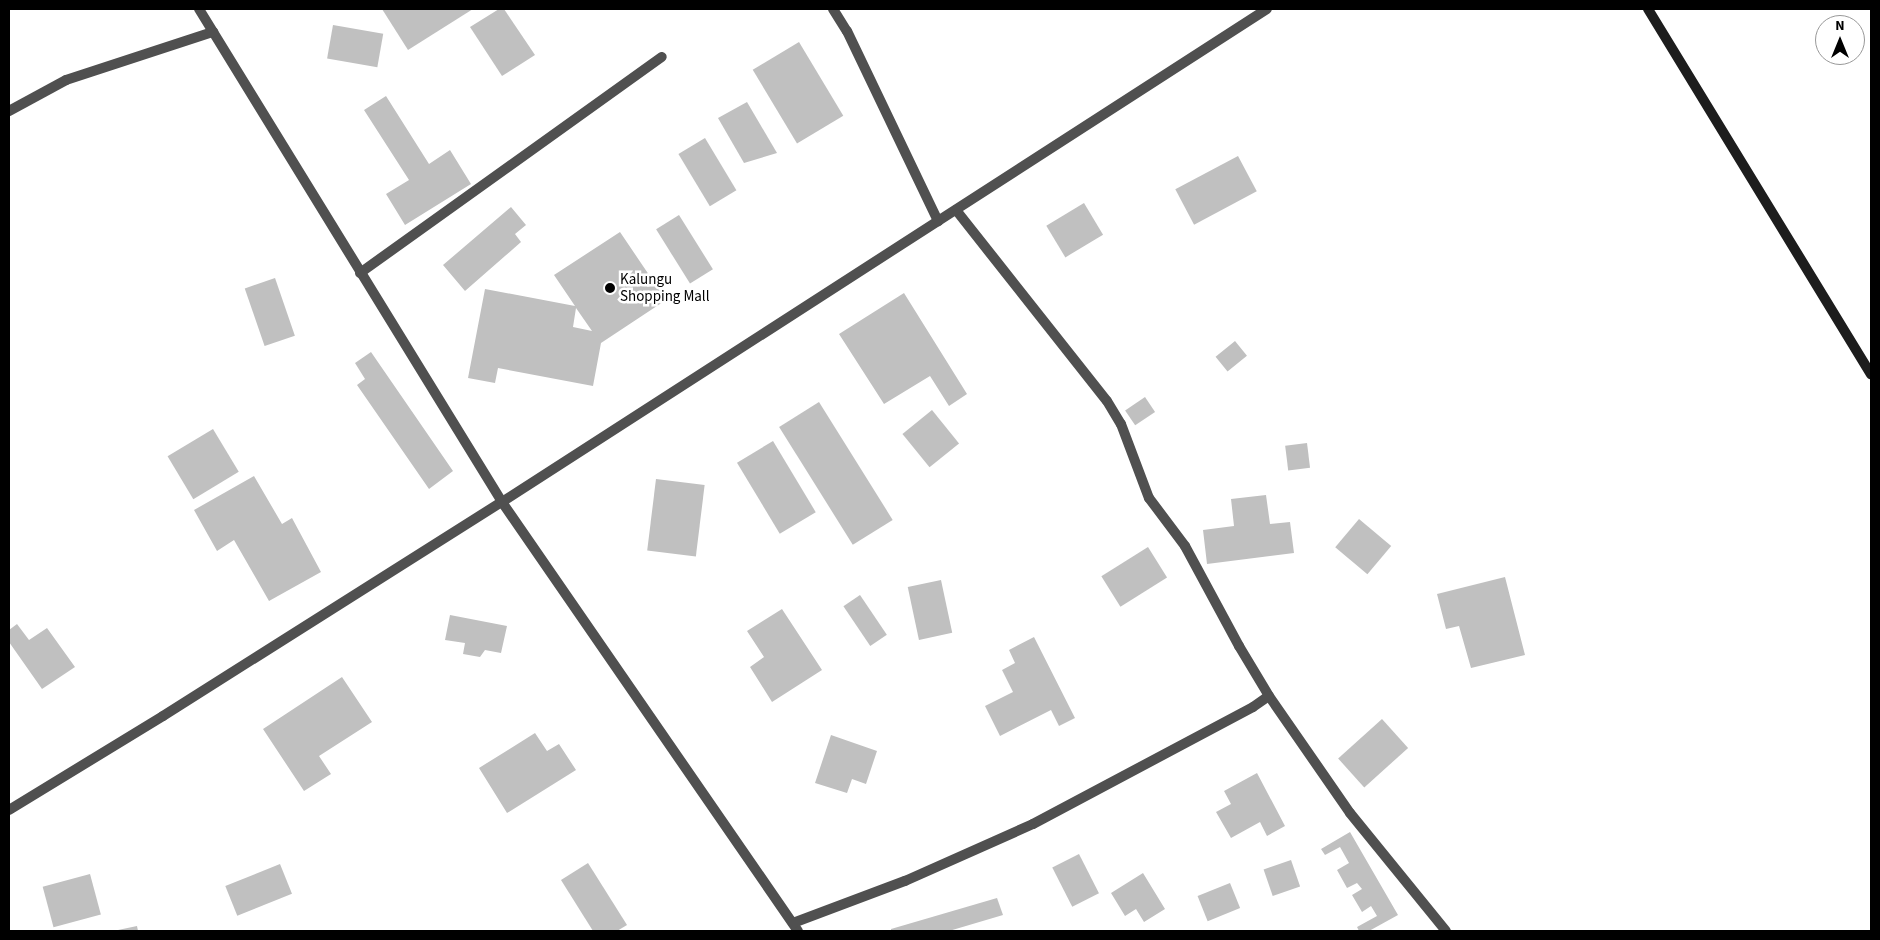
<!DOCTYPE html>
<html>
<head>
<meta charset="utf-8">
<style>
	body { margin:0 }
	#map { position:relative; width:1880px; height:940px; overflow:hidden; background:#fff; font-family:"Source Sans 3",sans-serif }
	div>[style] { position:absolute }
	.building>* { inset:0; background:#c0c0c0; transform-origin:0 0 }
	.street>* { height:10px; margin:-5px; padding:0 5px; transform-origin:5px; border-radius:5px; background:#505050 }
	.secondary>* { height:10px; margin:-5px; padding:0 5px; transform-origin:5px; border-radius:5px; background:#1d1d1d }
	.dots>* { width:14px; height:14px; translate:-50% -50%; box-sizing:border-box; border:2px solid #fff; border-radius:50% }
	span { translate:-50% -50%; white-space:nowrap; text-align:center; line-height:1.15; -webkit-text-stroke:5px #fff; paint-order:stroke }
	.poi-label { font-size:15px; color:#000 }
	.left { translate:0 -50%; text-align:left }
	.frame { position:absolute; inset:0; border:10px solid #000; pointer-events:none }
	.north { position:absolute; left:1815px; top:15px; width:50px; height:50px; box-sizing:border-box; background:#fff; border:1px solid #999; border-radius:50%; rotate:0deg; font-size:14px; font-weight:700; line-height:20px; text-align:center; color:#000 }
	.north::after { content:''; display:block; margin:auto; width:18px; height:22px; background:#000; clip-path:polygon(50% 0,100% 100%,50% 72%,0 100%) }
</style>
</head>
<body>
<div id="map">
	<div class="building">
		<div style="clip-path:polygon(382px 9px,473px 9px,408px 50px)"></div>
		<div style="clip-path:polygon(499px 9px,504px 9px,535px 55px,502px 76px,470px 27px)"></div>
		<div style="left:333px;top:25px;width:51px;height:34px;rotate:10deg"></div>
		<div style="left:799px;top:42px;width:86px;height:54px;rotate:59deg"></div>
		<div style="clip-path:polygon(386px 96px,429px 164px,450px 150px,471px 184px,405px 225px,386px 194px,409px 180px,364px 110px)"></div>
		<div style="clip-path:polygon(747px 102px,777px 153px,744px 163px,718px 118px)"></div>
		<div style="left:705px;top:138px;width:61px;height:31px;rotate:59deg"></div>
		<div style="left:1238px;top:156px;width:40px;height:71px;rotate:62deg"></div>
		<div style="left:1084px;top:203px;width:37px;height:44px;rotate:59deg"></div>
		<div style="clip-path:polygon(511px 207px,526px 225px,515px 234px,521px 242px,465px 291px,443px 265px)"></div>
		<div style="left:679px;top:215px;width:64px;height:27px;rotate:58deg"></div>
		<div style="clip-path:polygon(evenodd,620px 232px,666px 300px,601px 343px,593px 386px,498px 368px,495px 383px,468px 378px,485px 289px,575px 306px,554px 275px,620px 232px,576px 308px,592px 331px,573px 327px,576px 308px)"></div>
		<div style="left:275px;top:278px;width:61px;height:32px;rotate:71deg"></div>
		<div style="clip-path:polygon(904px 293px,967px 394px,949px 406px,930px 376px,884px 404px,839px 334px)"></div>
		<div style="left:1235px;top:341px;width:19px;height:25px;rotate:51deg"></div>
		<div style="clip-path:polygon(371px 352px,453px 471px,429px 489px,357px 385px,365px 379px,355px 363px)"></div>
		<div style="left:1145px;top:397px;width:18px;height:24px;rotate:56deg"></div>
		<div style="left:819px;top:402px;width:139px;height:47px;rotate:58deg"></div>
		<div style="left:932px;top:410px;width:43px;height:38px;rotate:51deg"></div>
		<div style="left:213px;top:429px;width:50px;height:53px;rotate:59deg"></div>
		<div style="left:773px;top:441px;width:83px;height:42px;rotate:59deg"></div>
		<div style="left:1307px;top:443px;width:25px;height:22px;rotate:83deg"></div>
		<div style="clip-path:polygon(254px 476px,282px 524px,292px 518px,321px 572px,269px 601px,234px 540px,217px 551px,194px 510px)"></div>
		<div style="left:656px;top:479px;width:49px;height:72px;rotate:7deg"></div>
		<div style="clip-path:polygon(1266px 495px,1270px 524px,1290px 522px,1294px 553px,1207px 564px,1203px 530px,1234px 526px,1231px 499px)"></div>
		<div style="left:1359px;top:519px;width:42px;height:37px;rotate:40deg"></div>
		<div style="left:1148px;top:547px;width:36px;height:55px;rotate:58deg"></div>
		<div style="clip-path:polygon(1505px 577px,1525px 655px,1471px 668px,1459px 626px,1446px 629px,1437px 594px)"></div>
		<div style="left:941px;top:580px;width:54px;height:34px;rotate:78deg"></div>
		<div style="left:860px;top:595px;width:48px;height:20px;rotate:56deg"></div>
		<div style="clip-path:polygon(782px 609px,822px 670px,772px 702px,750px 667px,764px 657px,747px 631px)"></div>
		<div style="clip-path:polygon(450px 615px,507px 626px,501px 653px,485px 650px,480px 657px,463px 654px,465px 643px,445px 640px)"></div>
		<div style="clip-path:polygon(17px 624px,29px 640px,47px 628px,75px 667px,42px 689px,9px 642px,9px 630px)"></div>
		<div style="clip-path:polygon(1034px 637px,1075px 718px,1059px 726px,1051px 710px,1000px 736px,985px 706px,1013px 692px,1002px 670px,1015px 663px,1009px 650px)"></div>
		<div style="clip-path:polygon(342px 677px,372px 722px,319px 756px,331px 774px,304px 791px,263px 729px)"></div>
		<div style="left:1382px;top:719px;width:39px;height:59px;rotate:48deg"></div>
		<div style="clip-path:polygon(535px 733px,547px 751px,559px 744px,576px 770px,507px 813px,479px 768px)"></div>
		<div style="clip-path:polygon(831px 735px,877px 751px,866px 784px,852px 779px,847px 793px,815px 783px)"></div>
		<div style="clip-path:polygon(1257px 773px,1285px 826px,1267px 836px,1260px 822px,1231px 838px,1216px 812px,1231px 804px,1224px 791px)"></div>
		<div style="clip-path:polygon(1350px 832px,1398px 915px,1369px 931px,1359px 931px,1357px 927px,1377px 916px,1371px 906px,1362px 912px,1352px 895px,1362px 889px,1357px 883px,1347px 888px,1337px 870px,1349px 863px,1340px 847px,1325px 855px,1321px 849px)"></div>
		<div style="left:1079px;top:854px;width:44px;height:30px;rotate:63deg"></div>
		<div style="left:1291px;top:860px;width:28px;height:29px;rotate:71deg"></div>
		<div style="clip-path:polygon(588px 863px,627px 925px,617px 931px,593px 931px,561px 880px)"></div>
		<div style="left:280px;top:864px;width:32px;height:59px;rotate:68deg"></div>
		<div style="clip-path:polygon(1143px 873px,1165px 909px,1144px 922px,1136px 909px,1125px 916px,1111px 893px)"></div>
		<div style="left:90px;top:874px;width:42px;height:49px;rotate:75deg"></div>
		<div style="left:1230px;top:883px;width:27px;height:35px;rotate:68deg"></div>
		<div style="clip-path:polygon(997px 898px,1003px 915px,949px 931px,891px 931px,891px 929px)"></div>
		<div style="clip-path:polygon(137px 926px,138px 931px,118px 931px,118px 930px)"></div>
	</div>
	<div class="street">
		<div style="left:199px;top:9px;width:579px;rotate:58.42deg"></div>
		<div style="left:502px;top:502px;width:521px;rotate:55.4deg"></div>
		<div style="left:833px;top:9px;width:26px;rotate:58deg"></div>
		<div style="left:847px;top:31px;width:211px;rotate:64.4deg"></div>
		<div style="left:9px;top:111px;width:65px;rotate:-28.5deg"></div>
		<div style="left:66px;top:80px;width:155px;rotate:-18.1deg"></div>
		<div style="left:956px;top:210px;width:243px;rotate:51.7deg"></div>
		<div style="left:1107px;top:401px;width:27px;rotate:59deg"></div>
		<div style="left:1121px;top:424px;width:79px;rotate:69.3deg"></div>
		<div style="left:1149px;top:498px;width:60px;rotate:53.1deg"></div>
		<div style="left:1185px;top:546px;width:114px;rotate:61.6deg"></div>
		<div style="left:1239px;top:646px;width:58px;rotate:59deg"></div>
		<div style="left:1269px;top:696px;width:142px;rotate:55.3deg"></div>
		<div style="left:1350px;top:813px;width:152px;rotate:50.9deg"></div>
		<div style="left:360px;top:273px;width:371px;rotate:-35.6deg"></div>
		<div style="left:9px;top:810px;width:180px;rotate:-31.4deg"></div>
		<div style="left:163px;top:716px;width:401px;rotate:-32.3deg"></div>
		<div style="left:502px;top:502px;width:910px;rotate:-32.8deg"></div>
		<div style="left:793px;top:923px;width:120px;rotate:-20.6deg"></div>
		<div style="left:905px;top:881px;width:140px;rotate:-24deg"></div>
		<div style="left:1033px;top:824px;width:249px;rotate:-28deg"></div>
		<div style="left:1253px;top:707px;width:19px;rotate:-35deg"></div>
	</div>
	<div class="secondary">
		<div style="left:1648px;top:9px;width:428px;rotate:58.6deg"></div>
	</div>
	<div class="dots">
		<div style="left:610px;top:288px;background:#000"></div>
	</div>
	<div class="poi-label">
		<span class="left" style="left:620px;top:288px">Kalungu<br>Shopping Mall</span>
	</div>
	<div class="frame"></div>
	<div class="north">N</div>
</div>
</body>
</html>
